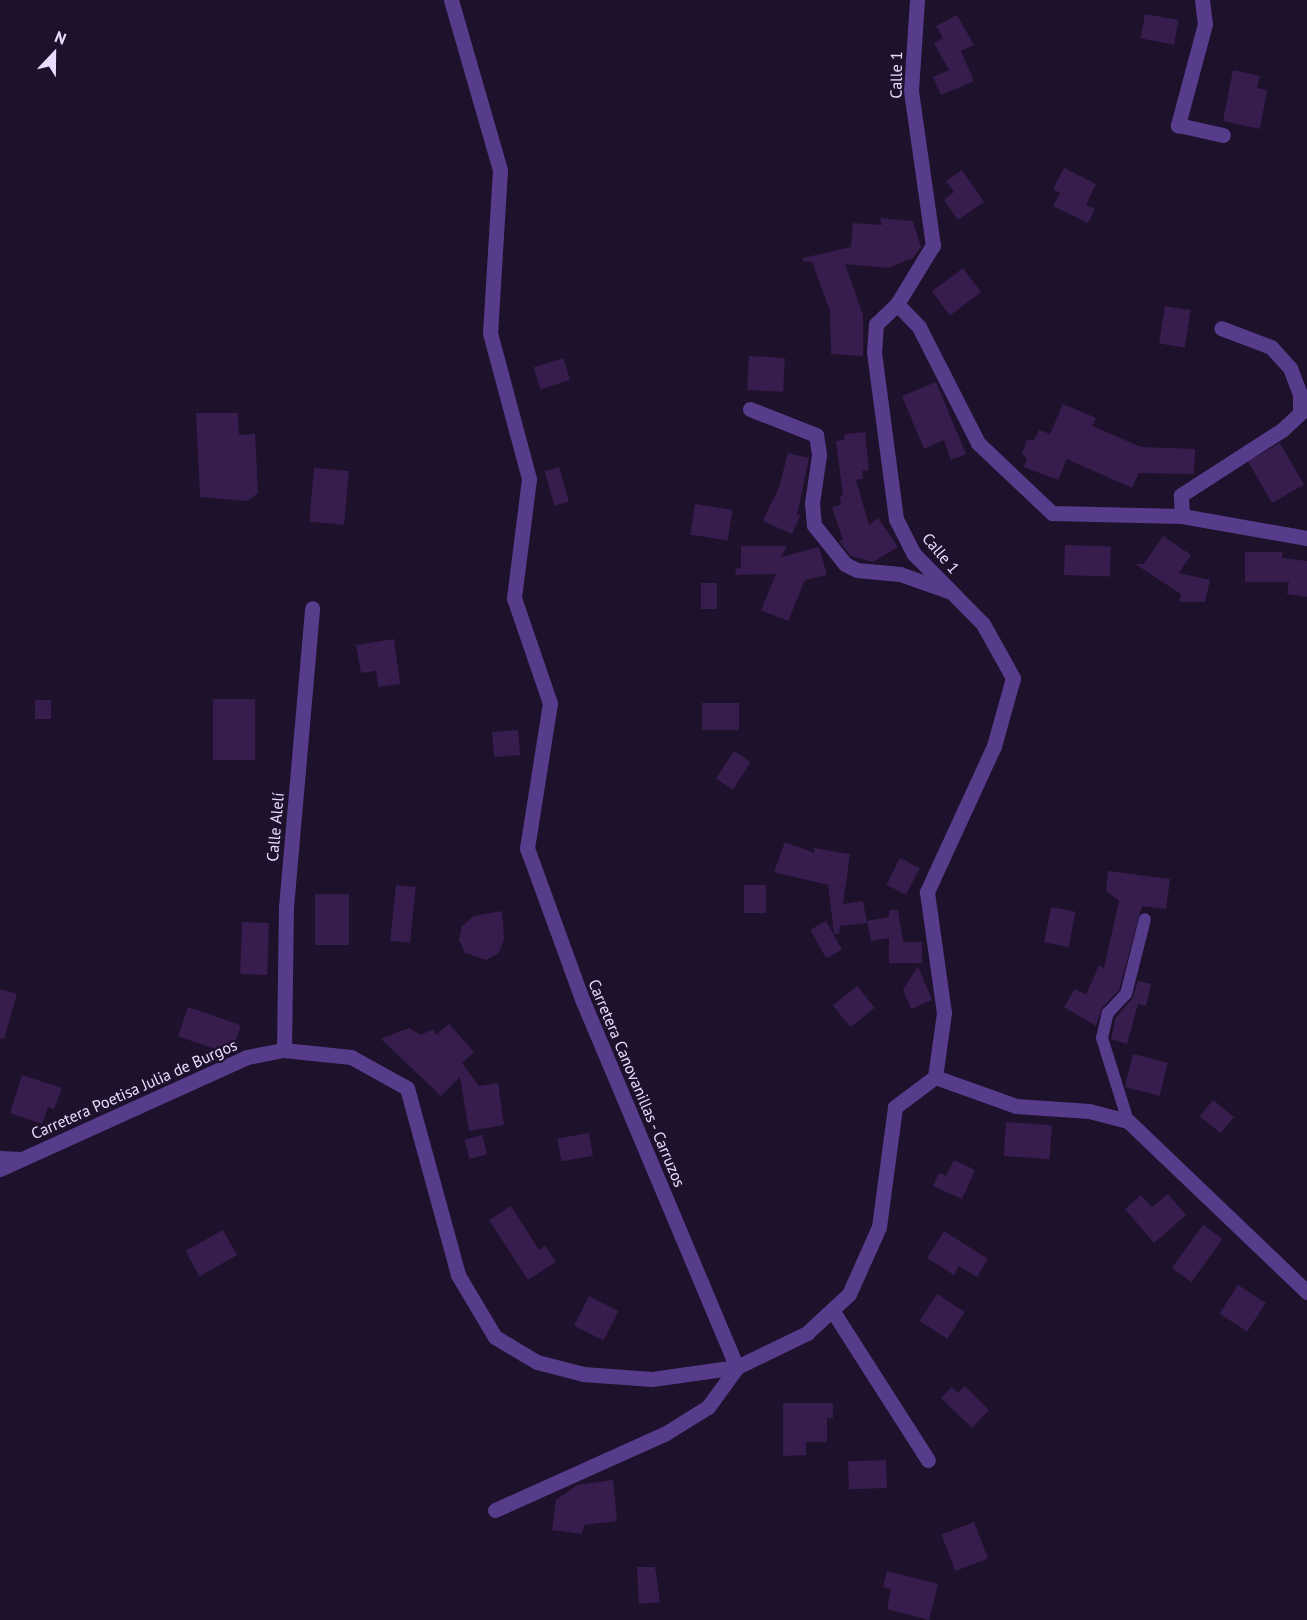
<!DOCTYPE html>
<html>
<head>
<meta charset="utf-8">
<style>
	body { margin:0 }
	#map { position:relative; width:1307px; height:1620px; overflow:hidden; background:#1e112c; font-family:"PT Sans",sans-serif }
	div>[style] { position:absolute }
	.building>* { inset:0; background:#361d4e; transform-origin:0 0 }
	.pedestrian>* { height:12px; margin:-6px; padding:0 6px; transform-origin:6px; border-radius:6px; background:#583c8c }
	.minor>* { height:15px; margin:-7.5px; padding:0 7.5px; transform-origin:7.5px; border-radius:7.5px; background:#583c8c }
	.tertiary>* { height:15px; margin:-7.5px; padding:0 7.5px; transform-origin:7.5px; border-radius:7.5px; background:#583c8c }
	span { translate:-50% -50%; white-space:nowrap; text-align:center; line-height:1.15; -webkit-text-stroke:5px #1e112c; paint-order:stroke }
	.street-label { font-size:16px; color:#ebdcff }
	.north { position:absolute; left:24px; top:24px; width:60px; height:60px; -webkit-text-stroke:4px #1e112c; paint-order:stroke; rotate:22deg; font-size:16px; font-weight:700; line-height:24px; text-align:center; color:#ebdcff }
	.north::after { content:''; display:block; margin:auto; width:21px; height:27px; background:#ebdcff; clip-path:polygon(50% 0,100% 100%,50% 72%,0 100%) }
</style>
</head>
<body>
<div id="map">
	<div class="building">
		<div style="left:1145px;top:14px;width:34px;height:25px;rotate:10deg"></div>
		<div style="clip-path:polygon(957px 15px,974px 45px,961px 51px,974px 81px,941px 95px,933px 77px,949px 70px,934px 43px,943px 38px,936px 26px)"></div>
		<div style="clip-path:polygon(1233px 70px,1260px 76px,1257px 88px,1267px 90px,1260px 129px,1223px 121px)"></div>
		<div style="clip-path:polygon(1064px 168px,1096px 184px,1086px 205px,1095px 209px,1088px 223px,1053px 206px,1060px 193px,1053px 189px)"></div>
		<div style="clip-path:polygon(962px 170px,984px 202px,958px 220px,944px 200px,954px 192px,946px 181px)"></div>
		<div style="clip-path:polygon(880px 218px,913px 221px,921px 247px,913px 258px,888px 268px,845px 264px,863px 315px,863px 356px,831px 354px,830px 311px,812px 262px,803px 261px,803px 258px,851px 247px,853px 223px,882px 225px)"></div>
		<div style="left:963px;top:268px;width:30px;height:39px;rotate:53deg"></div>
		<div style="left:1165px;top:306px;width:26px;height:38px;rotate:9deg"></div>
		<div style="left:749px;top:356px;width:36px;height:34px;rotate:3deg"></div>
		<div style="left:563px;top:358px;width:23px;height:31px;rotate:72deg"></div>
		<div style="clip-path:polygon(936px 382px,966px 454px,951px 460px,944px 440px,924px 449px,902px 396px)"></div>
		<div style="clip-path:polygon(1063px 404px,1096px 418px,1092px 426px,1141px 447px,1195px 449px,1194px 474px,1139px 473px,1132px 488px,1067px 459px,1058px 480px,1024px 467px,1027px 458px,1022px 454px,1027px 440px,1034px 440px,1039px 430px,1050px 434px)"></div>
		<div style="clip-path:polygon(196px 413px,238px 413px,239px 435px,255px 434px,258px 493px,247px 501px,200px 497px)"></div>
		<div style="clip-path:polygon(865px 432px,869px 470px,862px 471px,863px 479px,856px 480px,869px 525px,878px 518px,898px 547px,873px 562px,851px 556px,839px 541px,843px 540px,832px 507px,841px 505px,840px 496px,843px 495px,836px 441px,844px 440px,845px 434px)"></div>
		<div style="left:1280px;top:443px;width:48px;height:37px;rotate:60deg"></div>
		<div style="clip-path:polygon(788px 453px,809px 458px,797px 515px,801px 514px,792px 534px,763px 521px,779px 487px)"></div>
		<div style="left:559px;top:467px;width:36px;height:15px;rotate:74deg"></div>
		<div style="left:314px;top:468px;width:35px;height:54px;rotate:5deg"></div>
		<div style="left:695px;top:504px;width:38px;height:31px;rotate:9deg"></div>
		<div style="clip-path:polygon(1163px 536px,1191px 555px,1179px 573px,1210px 580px,1205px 602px,1179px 602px,1181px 594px,1135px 564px,1144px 564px)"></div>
		<div style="left:1065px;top:545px;width:46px;height:30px;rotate:2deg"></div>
		<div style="clip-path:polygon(741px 546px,787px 546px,781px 557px,819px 547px,827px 575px,805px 580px,788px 621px,761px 610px,776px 574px,736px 575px,735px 569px,741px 568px)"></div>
		<div style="clip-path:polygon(1245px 552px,1282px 552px,1282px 558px,1307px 561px,1307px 597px,1287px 594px,1289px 582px,1245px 582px)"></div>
		<div style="left:701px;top:583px;width:16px;height:26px"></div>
		<div style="clip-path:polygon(394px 639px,400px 684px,378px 687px,376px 671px,361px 673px,356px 645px)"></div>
		<div style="left:213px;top:699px;width:42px;height:61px"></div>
		<div style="left:35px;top:700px;width:16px;height:19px"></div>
		<div style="left:702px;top:703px;width:37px;height:27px"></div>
		<div style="left:518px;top:730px;width:25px;height:26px;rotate:85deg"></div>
		<div style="left:734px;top:751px;width:20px;height:33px;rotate:33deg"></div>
		<div style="clip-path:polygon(785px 842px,814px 853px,814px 848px,850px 854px,843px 904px,863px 901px,867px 923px,840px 926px,839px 934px,834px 934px,828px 885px,774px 872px)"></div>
		<div style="left:900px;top:858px;width:22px;height:30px;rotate:27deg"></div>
		<div style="clip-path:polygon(1108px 871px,1170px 879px,1166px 909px,1142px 906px,1119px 990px,1102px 1008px,1096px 1026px,1064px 1007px,1075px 989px,1086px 995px,1099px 965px,1104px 968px,1119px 901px,1106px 891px)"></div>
		<div style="left:396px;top:885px;width:20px;height:56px;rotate:6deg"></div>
		<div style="left:744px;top:885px;width:22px;height:28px"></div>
		<div style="left:315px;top:894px;width:34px;height:51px"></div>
		<div style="left:1051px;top:907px;width:25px;height:36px;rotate:11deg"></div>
		<div style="clip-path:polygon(889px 910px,898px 910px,903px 942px,922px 942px,922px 963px,889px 963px,889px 938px,871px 941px,867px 921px,889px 917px)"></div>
		<div style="clip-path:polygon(502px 911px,504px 939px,499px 953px,486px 960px,465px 953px,459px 940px,462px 926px,474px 916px)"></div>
		<div style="left:826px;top:921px;width:33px;height:18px;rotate:61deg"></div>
		<div style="left:242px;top:922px;width:27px;height:52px;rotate:2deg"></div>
		<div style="clip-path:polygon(918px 966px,932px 1000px,911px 1009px,903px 990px)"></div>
		<div style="clip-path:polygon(1138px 981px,1151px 984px,1146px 1006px,1138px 1004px,1127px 1044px,1111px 1039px,1116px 1017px,1132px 999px)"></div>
		<div style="left:857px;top:986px;width:28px;height:31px;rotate:51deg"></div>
		<div style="clip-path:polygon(0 989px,17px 994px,4px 1039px,0 1038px)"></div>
		<div style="left:188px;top:1007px;width:56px;height:31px;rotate:19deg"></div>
		<div style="clip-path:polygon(449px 1024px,474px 1052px,462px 1063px,479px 1086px,498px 1083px,504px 1125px,469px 1131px,460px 1077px,441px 1096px,381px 1039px,409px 1028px,421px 1035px,433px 1029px,436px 1035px)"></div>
		<div style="left:1133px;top:1054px;width:36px;height:34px;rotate:14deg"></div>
		<div style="clip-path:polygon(22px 1075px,62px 1088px,54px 1109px,48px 1107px,42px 1124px,10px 1113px)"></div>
		<div style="left:1213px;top:1100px;width:27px;height:21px;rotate:39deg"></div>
		<div style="left:1006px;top:1122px;width:46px;height:34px;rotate:4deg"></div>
		<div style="left:589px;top:1133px;width:23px;height:32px;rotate:80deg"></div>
		<div style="left:482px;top:1135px;width:20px;height:18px;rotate:75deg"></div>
		<div style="clip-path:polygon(954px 1160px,975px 1170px,962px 1199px,933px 1186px,939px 1173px,946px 1176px)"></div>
		<div style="clip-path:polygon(1168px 1194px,1186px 1215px,1154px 1243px,1125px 1209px,1141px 1195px,1152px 1207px)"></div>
		<div style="clip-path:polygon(511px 1206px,539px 1250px,545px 1246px,556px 1262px,528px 1280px,489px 1220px)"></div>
		<div style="left:1203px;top:1225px;width:24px;height:53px;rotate:36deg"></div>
		<div style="left:223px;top:1230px;width:29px;height:43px;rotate:61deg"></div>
		<div style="clip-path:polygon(944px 1231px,988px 1259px,977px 1277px,959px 1266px,954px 1275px,927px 1258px)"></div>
		<div style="left:1238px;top:1285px;width:33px;height:34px;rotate:33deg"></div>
		<div style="left:937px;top:1294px;width:33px;height:32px;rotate:33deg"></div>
		<div style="left:589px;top:1296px;width:33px;height:33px;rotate:27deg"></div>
		<div style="clip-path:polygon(965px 1386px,989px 1410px,972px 1428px,941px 1398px,952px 1387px,958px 1393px)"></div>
		<div style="clip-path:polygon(783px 1403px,833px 1403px,833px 1418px,827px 1418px,827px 1442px,806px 1442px,806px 1455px,783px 1456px)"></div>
		<div style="left:886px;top:1460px;width:28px;height:38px;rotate:88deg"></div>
		<div style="clip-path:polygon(613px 1480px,617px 1521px,584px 1525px,582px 1534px,552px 1530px,556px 1500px,577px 1485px)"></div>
		<div style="left:974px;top:1522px;width:39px;height:35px;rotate:69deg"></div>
		<div style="clip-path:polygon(637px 1567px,655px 1567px,660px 1602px,639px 1604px)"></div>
		<div style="clip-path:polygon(887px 1571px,938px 1584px,929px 1620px,887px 1609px,891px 1589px,883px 1587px)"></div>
	</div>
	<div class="pedestrian">
		<div style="left:1128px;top:1121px;width:87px;rotate:-107.4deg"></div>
		<div style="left:1102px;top:1038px;width:26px;rotate:-77deg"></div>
		<div style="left:1108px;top:1013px;width:26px;rotate:-47deg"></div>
		<div style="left:1126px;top:994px;width:77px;rotate:-75.8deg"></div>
	</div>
	<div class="minor">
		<div style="left:917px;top:0;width:91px;rotate:93.8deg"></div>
		<div style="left:911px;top:91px;width:156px;rotate:81.9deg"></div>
		<div style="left:933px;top:245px;width:69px;rotate:121.4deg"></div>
		<div style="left:897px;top:304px;width:29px;rotate:136deg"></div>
		<div style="left:876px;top:324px;width:28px;rotate:94deg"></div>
		<div style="left:874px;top:352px;width:168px;rotate:82.5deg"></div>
		<div style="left:896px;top:519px;width:39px;rotate:63deg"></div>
		<div style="left:914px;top:554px;width:98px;rotate:45.4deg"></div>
		<div style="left:983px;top:624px;width:62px;rotate:60.9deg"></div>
		<div style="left:1013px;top:678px;width:71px;rotate:105.6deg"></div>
		<div style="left:994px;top:746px;width:161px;rotate:114.7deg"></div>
		<div style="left:927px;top:892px;width:122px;rotate:82deg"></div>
		<div style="left:944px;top:1013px;width:65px;rotate:98deg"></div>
		<div style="left:1202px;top:0;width:24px;rotate:83deg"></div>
		<div style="left:1205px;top:24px;width:105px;rotate:105deg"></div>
		<div style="left:1178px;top:125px;width:46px;rotate:12.5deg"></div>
		<div style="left:897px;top:304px;width:32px;rotate:46deg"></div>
		<div style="left:919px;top:327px;width:130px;rotate:63deg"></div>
		<div style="left:978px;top:443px;width:102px;rotate:43.4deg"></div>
		<div style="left:1052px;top:513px;width:130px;rotate:1.3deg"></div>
		<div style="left:1182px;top:516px;width:127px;rotate:10deg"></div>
		<div style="left:750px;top:409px;width:71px;rotate:21.5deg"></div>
		<div style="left:816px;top:435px;width:20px;rotate:81deg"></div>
		<div style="left:819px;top:455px;width:49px;rotate:98.3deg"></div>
		<div style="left:812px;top:503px;width:22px;rotate:85deg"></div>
		<div style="left:814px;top:525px;width:50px;rotate:51.5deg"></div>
		<div style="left:845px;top:564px;width:13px;rotate:27deg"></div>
		<div style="left:857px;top:570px;width:43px;rotate:5.3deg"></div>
		<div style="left:900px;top:574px;width:51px;rotate:19.5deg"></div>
		<div style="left:1182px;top:516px;width:21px;rotate:-93deg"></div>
		<div style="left:1181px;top:495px;width:120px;rotate:-32.8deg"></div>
		<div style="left:1282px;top:430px;width:25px;rotate:-43deg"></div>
		<div style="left:1300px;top:413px;width:19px;rotate:-90deg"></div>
		<div style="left:1300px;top:394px;width:28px;rotate:-111deg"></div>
		<div style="left:1290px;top:368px;width:28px;rotate:-132deg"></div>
		<div style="left:1271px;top:347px;width:53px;rotate:-159.2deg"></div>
		<div style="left:284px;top:1050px;width:143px;rotate:-89.2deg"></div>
		<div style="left:286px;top:907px;width:300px;rotate:-85deg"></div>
		<div style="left:0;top:1158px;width:20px;rotate:3deg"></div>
		<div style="left:832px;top:1310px;width:178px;rotate:57.4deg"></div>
		<div style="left:495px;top:1510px;width:188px;rotate:-24.2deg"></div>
		<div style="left:666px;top:1433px;width:49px;rotate:-31.8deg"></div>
		<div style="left:708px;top:1407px;width:49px;rotate:-54.1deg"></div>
	</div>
	<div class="tertiary">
		<div style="left:451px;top:0;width:177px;rotate:73.9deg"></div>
		<div style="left:500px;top:170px;width:163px;rotate:93.5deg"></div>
		<div style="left:490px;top:333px;width:151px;rotate:75deg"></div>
		<div style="left:529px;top:479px;width:120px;rotate:97.2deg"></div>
		<div style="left:514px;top:598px;width:111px;rotate:71.1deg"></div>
		<div style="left:550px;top:703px;width:147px;rotate:99deg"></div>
		<div style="left:527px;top:848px;width:161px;rotate:70deg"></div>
		<div style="left:582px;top:999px;width:399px;rotate:67.2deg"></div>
		<div style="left:0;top:1169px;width:271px;rotate:-24.4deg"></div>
		<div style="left:247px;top:1057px;width:38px;rotate:-11deg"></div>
		<div style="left:284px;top:1050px;width:67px;rotate:6deg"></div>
		<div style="left:351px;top:1057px;width:64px;rotate:29deg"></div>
		<div style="left:407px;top:1088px;width:194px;rotate:74.7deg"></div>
		<div style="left:458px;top:1275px;width:72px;rotate:59.2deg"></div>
		<div style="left:495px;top:1337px;width:49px;rotate:30.8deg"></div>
		<div style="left:537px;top:1362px;width:48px;rotate:14.6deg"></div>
		<div style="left:583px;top:1374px;width:69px;rotate:4.1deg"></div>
		<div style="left:652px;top:1379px;width:86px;rotate:-8deg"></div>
		<div style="left:737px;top:1367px;width:78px;rotate:-25.9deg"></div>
		<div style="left:807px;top:1333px;width:57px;rotate:-42.9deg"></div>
		<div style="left:849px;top:1294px;width:73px;rotate:-65.9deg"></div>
		<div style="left:879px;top:1227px;width:121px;rotate:-82.4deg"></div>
		<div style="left:895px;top:1107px;width:50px;rotate:-36.9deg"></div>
		<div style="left:935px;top:1077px;width:86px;rotate:19.7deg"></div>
		<div style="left:1016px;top:1106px;width:73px;rotate:3.9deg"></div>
		<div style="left:1089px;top:1111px;width:40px;rotate:14.4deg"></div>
		<div style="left:1128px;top:1121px;width:248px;rotate:43.7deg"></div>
	</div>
	<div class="street-label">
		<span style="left:896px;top:75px;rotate:-89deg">Calle 1</span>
		<span style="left:941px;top:553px;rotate:50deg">Calle 1</span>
		<span style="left:275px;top:827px;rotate:-85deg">Calle Alelí</span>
		<span style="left:637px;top:1083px;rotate:67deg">Carretera Canovanillas - Carruzos</span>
		<span style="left:134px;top:1089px;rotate:-24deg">Carretera Poetisa Julia de Burgos</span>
	</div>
	<div class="north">N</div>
</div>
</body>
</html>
